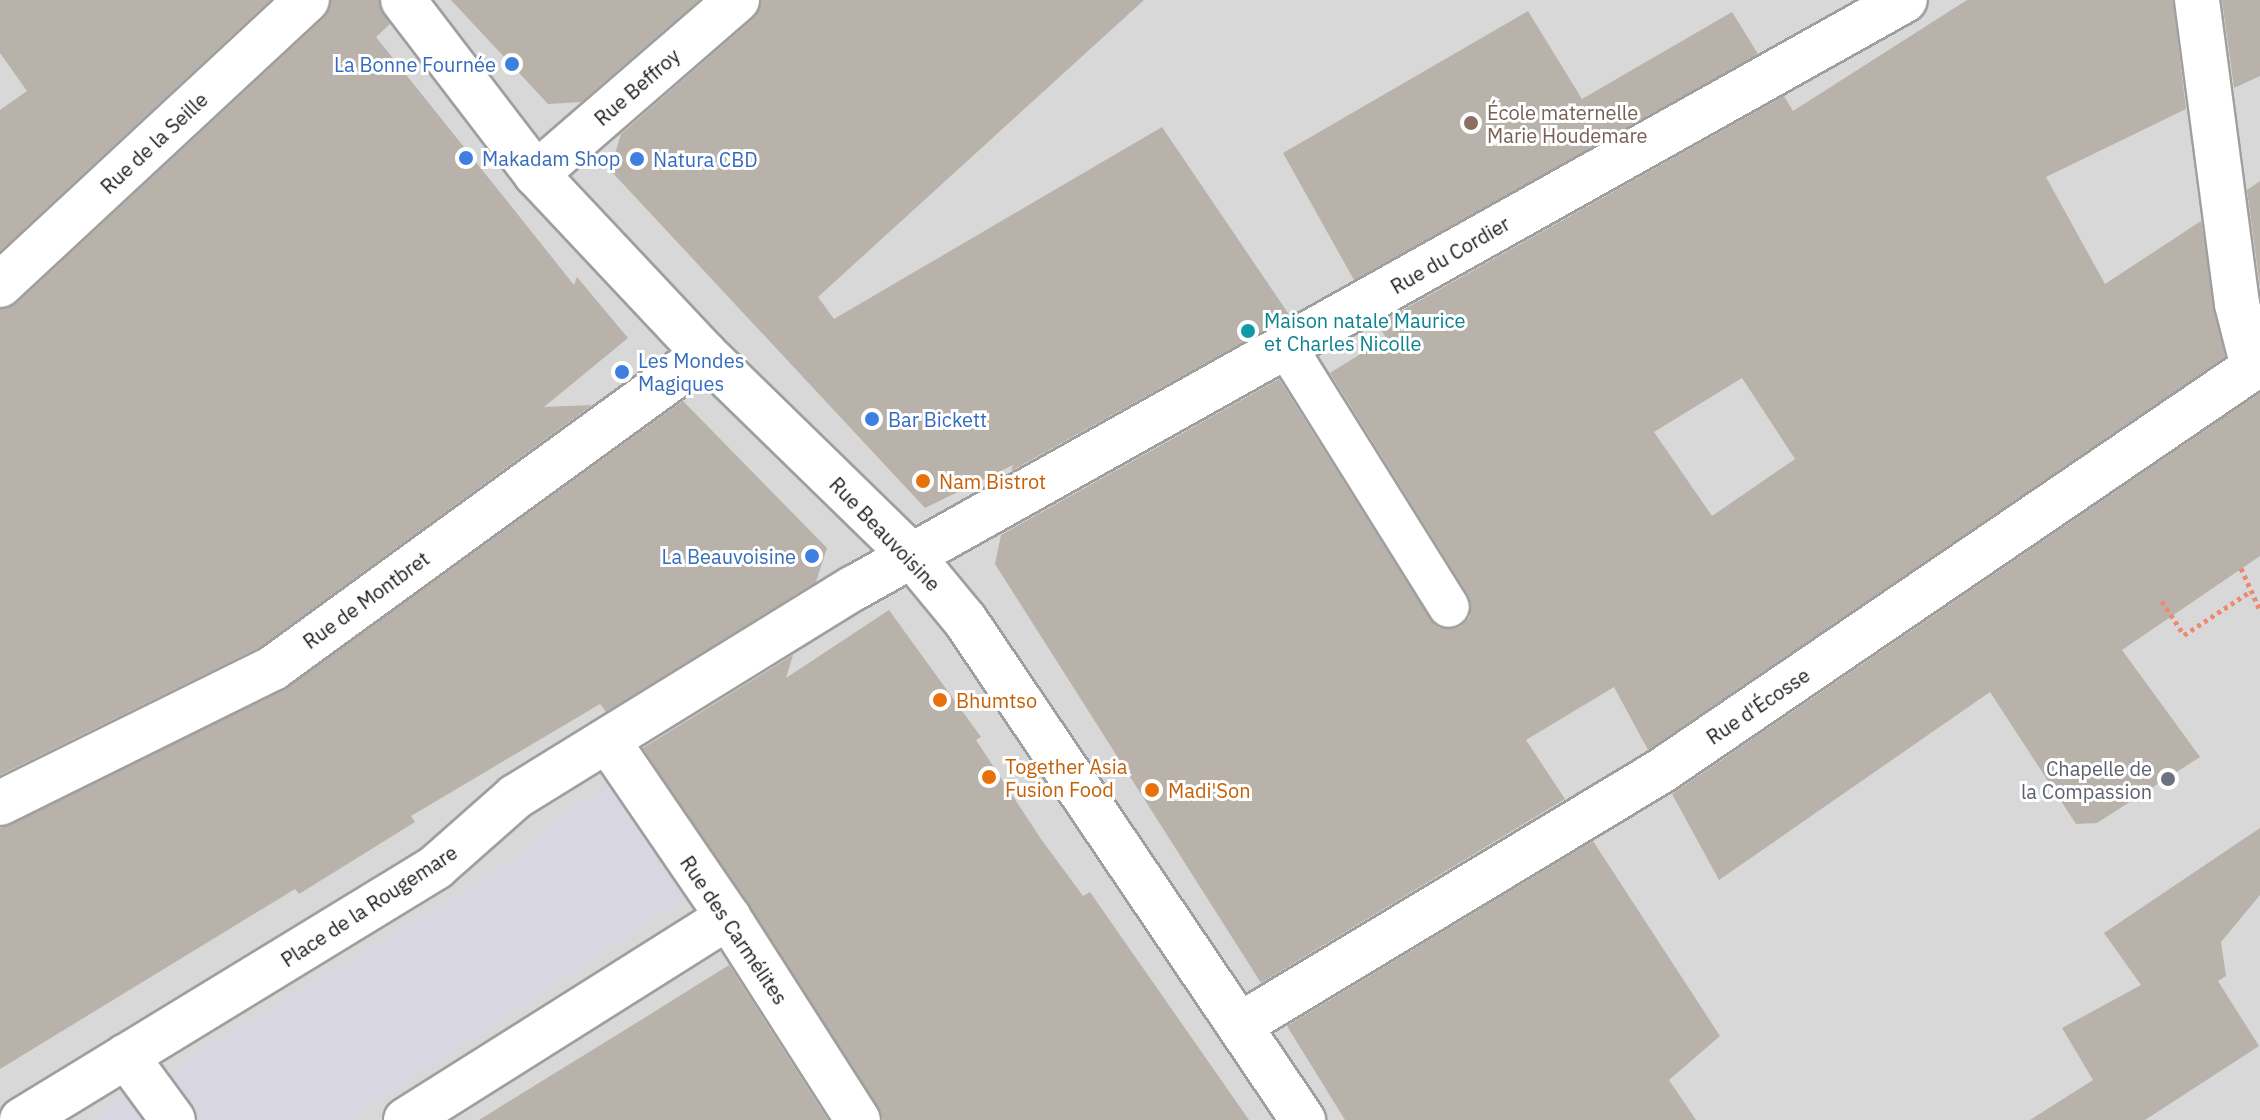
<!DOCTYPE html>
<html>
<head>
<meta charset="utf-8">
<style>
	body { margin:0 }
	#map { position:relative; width:2260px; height:1120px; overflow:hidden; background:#ece9e1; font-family:"IBM Plex Sans",sans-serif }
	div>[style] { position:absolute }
	.residential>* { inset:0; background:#d9d8d8; transform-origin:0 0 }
	.plaza>* { inset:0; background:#d7d6e1 }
	.building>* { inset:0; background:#b8b2ab }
	.path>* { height:5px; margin-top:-2.5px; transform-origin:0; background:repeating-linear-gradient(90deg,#ed8971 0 4px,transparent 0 8px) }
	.roads { filter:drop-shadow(2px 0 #9f9f9f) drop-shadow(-2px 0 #9f9f9f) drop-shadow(0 2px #9f9f9f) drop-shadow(0 -2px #9f9f9f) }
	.service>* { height:40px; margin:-20px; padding:0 20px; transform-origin:20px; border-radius:20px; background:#fff }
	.pedestrian>* { height:44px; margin:-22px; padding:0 22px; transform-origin:22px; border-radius:22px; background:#fff }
	.minor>* { height:44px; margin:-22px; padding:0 22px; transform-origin:22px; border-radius:22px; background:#fff }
	.dots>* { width:22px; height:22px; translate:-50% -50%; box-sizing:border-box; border:4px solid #fff; border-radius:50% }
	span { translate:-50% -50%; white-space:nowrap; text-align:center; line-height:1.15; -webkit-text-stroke:6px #fff; paint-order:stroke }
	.shop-label { font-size:20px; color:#366cbe }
	.right { translate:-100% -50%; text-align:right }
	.left { translate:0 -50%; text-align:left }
	.street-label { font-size:20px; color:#1b1b1b }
	.education-label { font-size:20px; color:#785e54 }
	.culture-label { font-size:20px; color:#0d838f }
	.food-label { font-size:20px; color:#c56008 }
	.worship-label { font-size:20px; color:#5b616d }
</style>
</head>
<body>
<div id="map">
	<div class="residential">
		<div style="left:0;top:0;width:2260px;height:1120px"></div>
	</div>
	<div class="plaza">
		<div style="clip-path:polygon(626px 770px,705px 886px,348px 1120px,87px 1120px,512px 861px,550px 823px)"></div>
	</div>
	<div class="building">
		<div style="clip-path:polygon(0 0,270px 0,0 251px,0 110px,27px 91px,0 53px)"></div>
		<div style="clip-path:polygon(331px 0,379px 0,390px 24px,376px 37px,574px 285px,577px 277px,628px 338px,544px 407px,592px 405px,260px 647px,0 775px,0 309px,17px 303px,324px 18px)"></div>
		<div style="clip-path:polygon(451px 0,699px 0,581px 102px,548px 104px)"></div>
		<div style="clip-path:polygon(761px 0,1144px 0,818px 297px,834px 319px,1162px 127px,1290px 316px,1011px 471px,1013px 465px,925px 508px,610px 170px,621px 134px,753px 19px)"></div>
		<div style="clip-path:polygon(evenodd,1967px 0,2173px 0,2186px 109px,2046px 177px,2105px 284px,2201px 221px,2225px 357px,1648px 750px,1614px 687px,1526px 740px,1565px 799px,1261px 983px,995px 564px,1001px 535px,1279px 379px,1430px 619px,1439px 628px,1460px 627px,1470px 617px,1468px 595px,1330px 373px,1386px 338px,1378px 324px,1784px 96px,1793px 111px,1967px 0,1742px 378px,1795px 459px,1712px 516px,1654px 432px,1742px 378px)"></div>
		<div style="clip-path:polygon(2222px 0,2260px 0,2260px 76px,2234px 88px)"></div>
		<div style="clip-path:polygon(1528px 11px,1582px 99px,1732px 12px,1758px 54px,1354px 280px,1283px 153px)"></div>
		<div style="clip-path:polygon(2260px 181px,2260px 287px,2247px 190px)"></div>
		<div style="clip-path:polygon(2260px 393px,2260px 556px,2122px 650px,2200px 757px,2097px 823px,2076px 824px,1990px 692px,1719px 880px,1672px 794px)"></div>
		<div style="clip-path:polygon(683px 401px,827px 548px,816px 582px,606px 712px,600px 704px,411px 816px,415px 822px,299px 894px,295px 889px,0 1069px,0 828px,287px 688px)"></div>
		<div style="clip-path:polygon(889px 610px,981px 737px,976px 740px,1041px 839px,1083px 896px,1090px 892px,1249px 1120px,883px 1120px,643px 748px,793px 655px,786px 678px)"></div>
		<div style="clip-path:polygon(2260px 828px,2260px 895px,2221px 942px,2226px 976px,2218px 981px,2259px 1046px,2145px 1120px,2030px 1120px,2093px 1080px,2062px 1028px,2141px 985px,2104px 933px)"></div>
		<div style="clip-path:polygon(1593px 841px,1720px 1036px,1669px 1080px,1696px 1120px,1345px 1120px,1287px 1026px)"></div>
		<div style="clip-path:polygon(729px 965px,828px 1120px,479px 1120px,641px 1020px)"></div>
	</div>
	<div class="path">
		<div style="left:2241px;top:568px;width:46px;rotate:65.7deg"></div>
		<div style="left:2162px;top:601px;width:40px;rotate:57.1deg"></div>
		<div style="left:2184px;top:635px;width:77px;rotate:-33.3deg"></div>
	</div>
	<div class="roads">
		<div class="service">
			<div style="left:1287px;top:348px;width:305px;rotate:58deg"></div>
		</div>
		<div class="pedestrian">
			<div style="left:403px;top:0;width:219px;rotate:52.6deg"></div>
			<div style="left:536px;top:174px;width:247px;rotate:46.8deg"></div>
			<div style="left:705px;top:354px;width:289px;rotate:44.3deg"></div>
			<div style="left:536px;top:174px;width:266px;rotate:-40.9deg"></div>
			<div style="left:0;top:285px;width:419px;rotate:-42.9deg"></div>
			<div style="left:608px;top:741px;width:213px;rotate:55.7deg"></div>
		</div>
		<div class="minor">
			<div style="left:2197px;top:0;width:307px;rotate:82.5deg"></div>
			<div style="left:2237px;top:304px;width:65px;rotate:75.7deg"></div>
			<div style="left:912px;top:556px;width:83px;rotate:50.4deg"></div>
			<div style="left:965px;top:620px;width:604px;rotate:55.94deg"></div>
			<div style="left:0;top:803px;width:305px;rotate:-26.3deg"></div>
			<div style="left:273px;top:668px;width:534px;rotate:-36.01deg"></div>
			<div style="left:1240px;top:1025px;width:495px;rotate:-31.1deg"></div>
			<div style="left:1664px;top:769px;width:721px;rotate:-34.26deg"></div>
			<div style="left:126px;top:1056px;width:79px;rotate:53.7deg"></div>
			<div style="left:22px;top:1120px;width:485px;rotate:-31.4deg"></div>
			<div style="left:436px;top:867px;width:106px;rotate:-41.5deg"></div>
			<div style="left:515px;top:797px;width:398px;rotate:-31.7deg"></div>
			<div style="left:854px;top:588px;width:1204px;rotate:-29.23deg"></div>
			<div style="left:406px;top:1120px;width:381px;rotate:-32.2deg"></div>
			<div style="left:728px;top:917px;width:241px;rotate:57.4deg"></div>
		</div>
	</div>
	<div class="dots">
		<div style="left:512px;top:64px;background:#3f7fe0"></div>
		<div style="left:1471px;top:123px;background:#8d6e63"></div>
		<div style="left:466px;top:158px;background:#3f7fe0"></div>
		<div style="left:637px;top:159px;background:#3f7fe0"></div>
		<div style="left:1248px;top:331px;background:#0f9aa8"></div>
		<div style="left:622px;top:372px;background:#3f7fe0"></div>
		<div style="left:872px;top:419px;background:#3f7fe0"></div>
		<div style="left:923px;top:481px;background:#e8710a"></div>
		<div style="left:812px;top:556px;background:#3f7fe0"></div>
		<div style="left:940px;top:700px;background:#e8710a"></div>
		<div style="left:989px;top:777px;background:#e8710a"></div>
		<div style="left:2168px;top:779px;background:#6b7280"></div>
		<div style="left:1152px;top:790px;background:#e8710a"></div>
	</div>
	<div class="shop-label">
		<span class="right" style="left:496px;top:64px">La Bonne Fournée</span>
		<span class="left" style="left:482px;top:158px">Makadam Shop</span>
		<span class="left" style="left:653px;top:159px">Natura CBD</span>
		<span class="left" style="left:638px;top:372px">Les Mondes<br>Magiques</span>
		<span class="left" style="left:888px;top:419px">Bar Bickett</span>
		<span class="right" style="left:796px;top:556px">La Beauvoisine</span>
	</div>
	<div class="street-label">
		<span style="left:637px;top:87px;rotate:-41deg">Rue Beffroy</span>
		<span style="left:154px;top:143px;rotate:-43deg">Rue de la Seille</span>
		<span style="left:1450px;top:255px;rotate:-30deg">Rue du Cordier</span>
		<span style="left:885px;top:534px;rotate:46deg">Rue Beauvoisine</span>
		<span style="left:366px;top:600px;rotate:-36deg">Rue de Montbret</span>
		<span style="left:1758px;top:706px;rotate:-34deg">Rue d'Écosse</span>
		<span style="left:369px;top:906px;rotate:-33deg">Place de la Rougemare</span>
		<span style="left:734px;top:930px;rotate:56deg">Rue des Carmélites</span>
	</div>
	<div class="education-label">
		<span class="left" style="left:1487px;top:124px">École maternelle<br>Marie Houdemare</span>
	</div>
	<div class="culture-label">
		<span class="left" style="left:1264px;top:332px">Maison natale Maurice<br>et Charles Nicolle</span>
	</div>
	<div class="food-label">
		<span class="left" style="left:939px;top:481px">Nam Bistrot</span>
		<span class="left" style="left:956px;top:700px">Bhumtso</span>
		<span class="left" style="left:1005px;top:778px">Together Asia<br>Fusion Food</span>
		<span class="left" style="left:1168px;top:790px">Madi'Son</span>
	</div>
	<div class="worship-label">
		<span class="right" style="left:2152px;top:780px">Chapelle de<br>la Compassion</span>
	</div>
</div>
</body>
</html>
